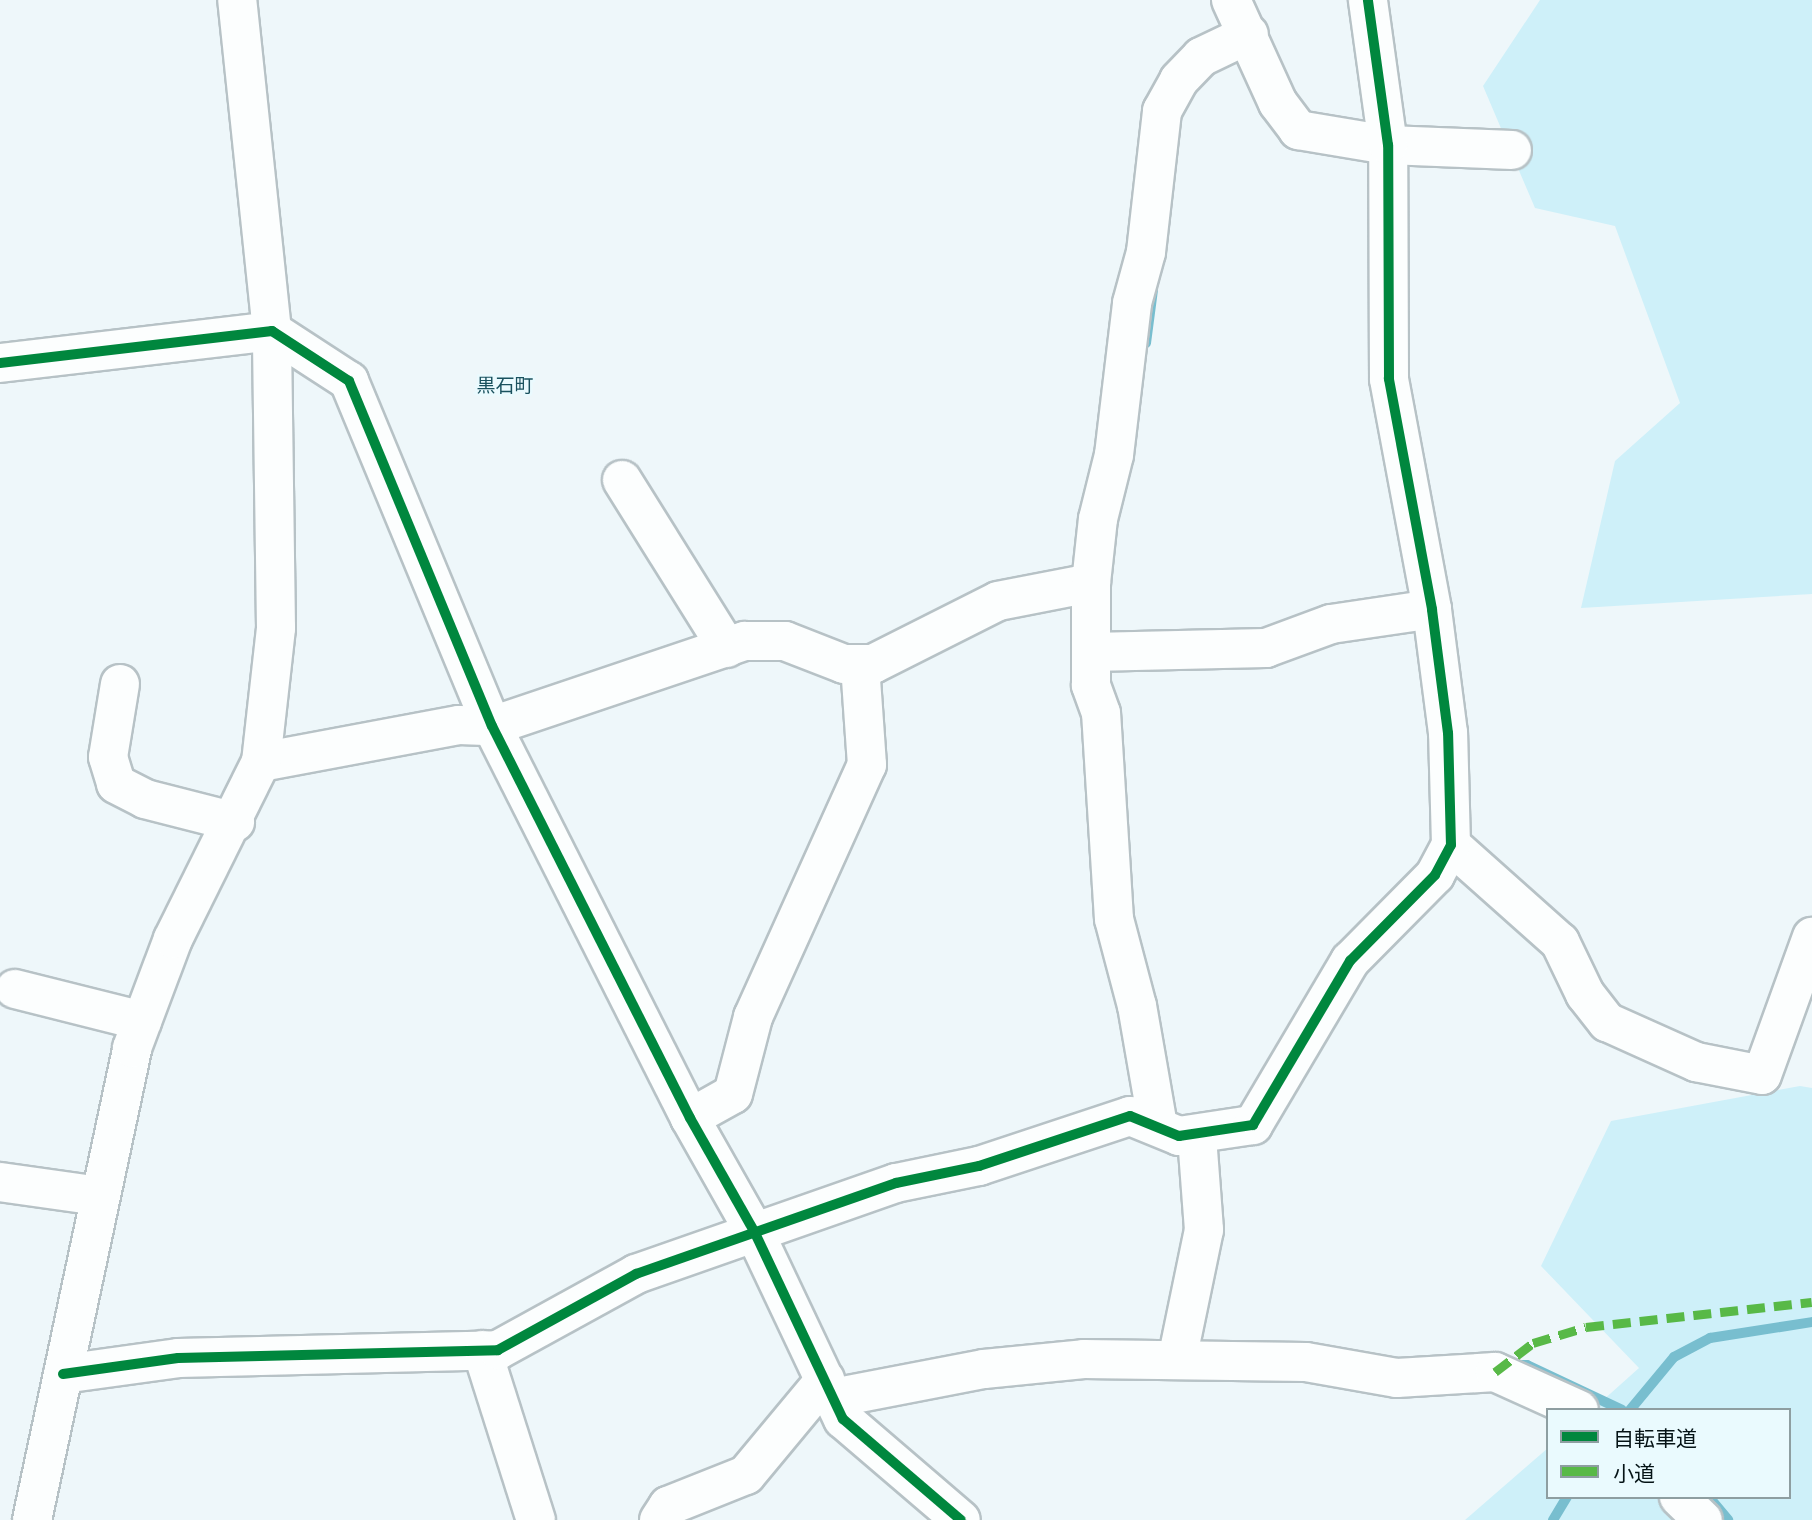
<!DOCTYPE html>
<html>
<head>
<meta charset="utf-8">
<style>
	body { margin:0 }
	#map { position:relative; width:1812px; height:1520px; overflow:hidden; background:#eef7fa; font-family:Roboto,"Noto Sans JP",sans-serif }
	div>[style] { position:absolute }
	.green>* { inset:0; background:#cef0f9 }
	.stream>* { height:10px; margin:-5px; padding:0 5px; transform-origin:5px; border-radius:5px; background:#78becf }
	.roads { filter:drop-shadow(2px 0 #b7c2c6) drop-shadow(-2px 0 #b7c2c6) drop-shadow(0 2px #b7c2c6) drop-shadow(0 -2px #b7c2c6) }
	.minor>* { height:38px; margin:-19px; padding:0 19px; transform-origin:19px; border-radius:19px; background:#fcfefe }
	.tertiary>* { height:38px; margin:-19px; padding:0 19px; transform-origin:19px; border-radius:19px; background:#fcfefe }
	.quiet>* { height:9px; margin-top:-4.5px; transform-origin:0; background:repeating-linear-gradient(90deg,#58b947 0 18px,transparent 0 27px) }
	.cycleway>* { height:10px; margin:-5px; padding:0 5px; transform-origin:5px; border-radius:5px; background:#00873e }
	span { translate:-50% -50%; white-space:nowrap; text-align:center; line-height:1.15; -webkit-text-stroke:5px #eafafe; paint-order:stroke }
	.neighbourhood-label { font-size:19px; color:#1a515e }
	.legend { position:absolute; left:1546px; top:1408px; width:245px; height:91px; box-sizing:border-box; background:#eafafe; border:2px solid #8e9ea1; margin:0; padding:9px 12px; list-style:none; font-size:21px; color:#051316 }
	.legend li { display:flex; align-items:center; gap:14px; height:35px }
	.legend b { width:35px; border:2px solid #8e9ea1 }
</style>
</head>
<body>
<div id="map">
	<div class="green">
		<div style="clip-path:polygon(1540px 0,1812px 0,1812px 594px,1581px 608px,1615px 461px,1680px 403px,1615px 226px,1535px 208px,1483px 86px)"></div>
		<div style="clip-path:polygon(1800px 1086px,1812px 1088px,1812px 1520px,1465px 1520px,1548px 1448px,1548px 1497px,1789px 1497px,1789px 1410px,1592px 1410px,1639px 1368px,1541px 1266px,1611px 1121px)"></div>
	</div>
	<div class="stream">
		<div style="left:1146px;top:343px;width:53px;rotate:-82.5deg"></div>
		<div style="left:1513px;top:1365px;width:14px"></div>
		<div style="left:1527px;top:1365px;width:105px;rotate:25.3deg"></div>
		<div style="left:1630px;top:1410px;width:69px;rotate:-50.3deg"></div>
		<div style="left:1674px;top:1357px;width:41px;rotate:-27.8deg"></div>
		<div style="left:1710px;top:1338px;width:103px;rotate:-8.9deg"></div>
		<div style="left:1709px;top:1497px;width:30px;rotate:50deg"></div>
		<div style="left:1553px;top:1520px;width:27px;rotate:-59deg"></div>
	</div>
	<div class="roads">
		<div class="minor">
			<div style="left:1231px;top:0;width:113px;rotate:65.5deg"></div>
			<div style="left:1278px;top:103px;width:34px;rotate:53deg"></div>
			<div style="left:1298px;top:130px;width:91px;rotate:9.5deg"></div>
			<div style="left:1388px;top:145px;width:124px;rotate:2.3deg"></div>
			<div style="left:0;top:363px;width:274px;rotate:-6.7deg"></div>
			<div style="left:272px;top:331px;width:92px;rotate:33deg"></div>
			<div style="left:349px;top:381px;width:373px;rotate:67.5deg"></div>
			<div style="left:492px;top:726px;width:439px;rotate:63.2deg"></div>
			<div style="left:690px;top:1118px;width:130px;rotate:60.5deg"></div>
			<div style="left:754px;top:1231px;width:208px;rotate:64.7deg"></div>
			<div style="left:843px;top:1419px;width:155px;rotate:40.6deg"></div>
			<div style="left:622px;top:480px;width:198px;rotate:58deg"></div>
			<div style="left:1091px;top:652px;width:175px;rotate:-1.3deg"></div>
			<div style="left:1266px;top:648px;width:69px;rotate:-20.3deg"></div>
			<div style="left:1331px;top:624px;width:102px;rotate:-8.4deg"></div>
			<div style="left:120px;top:684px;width:74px;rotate:99.3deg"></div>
			<div style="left:108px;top:757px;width:28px;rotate:73deg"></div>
			<div style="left:116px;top:784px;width:33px;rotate:27deg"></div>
			<div style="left:145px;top:799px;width:93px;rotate:14.3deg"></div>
			<div style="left:261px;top:762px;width:201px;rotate:-10.6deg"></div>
			<div style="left:459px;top:725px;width:33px;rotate:2deg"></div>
			<div style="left:492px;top:726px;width:267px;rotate:-18.6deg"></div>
			<div style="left:745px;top:641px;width:40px"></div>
			<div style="left:785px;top:641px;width:63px;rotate:21.3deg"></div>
			<div style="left:844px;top:664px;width:29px"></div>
			<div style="left:873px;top:664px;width:140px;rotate:-26.7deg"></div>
			<div style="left:998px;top:601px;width:95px;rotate:-11deg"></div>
			<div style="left:1451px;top:845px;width:146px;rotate:41.7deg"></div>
			<div style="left:1560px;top:942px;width:58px;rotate:64.3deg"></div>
			<div style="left:1585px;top:994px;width:36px;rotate:52deg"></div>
			<div style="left:1607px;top:1022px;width:98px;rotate:24.2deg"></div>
			<div style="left:1696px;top:1062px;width:67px;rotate:11.1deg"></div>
			<div style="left:1762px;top:1075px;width:147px;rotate:-70.1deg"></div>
			<div style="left:15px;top:989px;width:131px;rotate:14.1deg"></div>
			<div style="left:690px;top:1118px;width:49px;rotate:-29.2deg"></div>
			<div style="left:733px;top:1094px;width:80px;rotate:-75.4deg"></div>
			<div style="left:753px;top:1017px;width:277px;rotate:-65.7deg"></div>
			<div style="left:867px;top:765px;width:101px;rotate:-94deg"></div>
			<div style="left:1158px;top:1126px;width:122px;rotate:-99.9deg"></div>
			<div style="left:1137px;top:1006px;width:90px;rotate:-104.8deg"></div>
			<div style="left:1114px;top:919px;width:206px;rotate:-93.6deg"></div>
			<div style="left:1101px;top:713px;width:30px;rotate:-110deg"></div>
			<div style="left:1091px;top:685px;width:102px;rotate:-90deg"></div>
			<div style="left:1091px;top:583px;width:64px;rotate:-83.8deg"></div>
			<div style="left:1098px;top:519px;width:66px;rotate:-76deg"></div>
			<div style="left:1114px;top:455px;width:153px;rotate:-83.2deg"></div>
			<div style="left:1132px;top:303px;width:53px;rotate:-74.6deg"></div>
			<div style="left:1146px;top:252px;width:142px;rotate:-83.5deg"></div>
			<div style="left:1162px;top:111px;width:35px;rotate:-61deg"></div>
			<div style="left:1179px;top:80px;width:32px;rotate:-46deg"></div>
			<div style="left:1201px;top:57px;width:53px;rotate:-25.6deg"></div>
			<div style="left:0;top:1182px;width:100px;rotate:8deg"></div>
			<div style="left:482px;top:1350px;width:178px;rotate:72.4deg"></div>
			<div style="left:1177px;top:1360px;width:133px;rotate:-78.3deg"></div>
			<div style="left:1204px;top:1230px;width:94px;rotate:-94.3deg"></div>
			<div style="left:63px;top:1374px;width:116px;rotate:-7.9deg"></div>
			<div style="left:178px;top:1358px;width:320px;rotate:-1.4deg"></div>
			<div style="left:498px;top:1350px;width:158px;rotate:-28.8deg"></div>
			<div style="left:636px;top:1274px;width:275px;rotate:-19.3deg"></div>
			<div style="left:896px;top:1183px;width:85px;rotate:-11.6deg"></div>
			<div style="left:979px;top:1166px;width:159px;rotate:-18.3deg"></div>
			<div style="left:1130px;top:1116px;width:53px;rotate:22.2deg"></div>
			<div style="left:1179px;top:1136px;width:75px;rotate:-8.5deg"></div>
			<div style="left:1253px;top:1125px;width:191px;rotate:-59.4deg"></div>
			<div style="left:1350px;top:961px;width:121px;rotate:-45.3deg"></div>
			<div style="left:1435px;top:875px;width:34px;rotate:-62deg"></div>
			<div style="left:1451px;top:845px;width:112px;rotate:-91.5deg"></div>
			<div style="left:1448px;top:733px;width:125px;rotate:-97.4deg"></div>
			<div style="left:1432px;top:609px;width:234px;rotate:-100.6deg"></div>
			<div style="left:1389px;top:379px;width:234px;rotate:-90.2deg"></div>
			<div style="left:1388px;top:145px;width:146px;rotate:-97.9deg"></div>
			<div style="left:833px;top:1398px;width:154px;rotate:-10.9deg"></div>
			<div style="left:984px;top:1369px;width:100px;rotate:-5.7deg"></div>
			<div style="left:1084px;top:1359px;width:222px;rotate:0.8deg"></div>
			<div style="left:1306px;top:1362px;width:92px;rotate:10deg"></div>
			<div style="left:1397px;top:1378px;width:98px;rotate:-3.5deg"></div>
			<div style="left:1495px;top:1372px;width:92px;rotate:24.3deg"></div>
			<div style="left:1679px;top:1497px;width:33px;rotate:44deg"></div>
			<div style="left:659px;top:1520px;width:17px;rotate:-57deg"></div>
			<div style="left:668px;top:1506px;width:84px;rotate:-21.7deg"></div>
			<div style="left:746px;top:1475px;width:124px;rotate:-50.3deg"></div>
		</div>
		<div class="tertiary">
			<div style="left:32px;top:1520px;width:482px;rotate:-78deg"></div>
			<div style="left:132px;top:1048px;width:116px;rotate:-69.4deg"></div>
			<div style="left:173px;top:939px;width:198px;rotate:-63.6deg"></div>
			<div style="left:261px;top:762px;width:135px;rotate:-83.6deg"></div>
			<div style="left:276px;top:628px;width:297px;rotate:-90.8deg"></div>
			<div style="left:272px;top:331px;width:333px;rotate:-96deg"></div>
		</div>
	</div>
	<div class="quiet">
		<div style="left:1495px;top:1372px;width:48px;rotate:-37.3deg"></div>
		<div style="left:1533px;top:1343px;width:55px;rotate:-16.8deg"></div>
		<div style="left:1586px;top:1327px;width:227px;rotate:-6.3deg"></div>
	</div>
	<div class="cycleway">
		<div style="left:0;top:363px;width:274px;rotate:-6.7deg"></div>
		<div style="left:272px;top:331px;width:92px;rotate:33deg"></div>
		<div style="left:349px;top:381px;width:373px;rotate:67.5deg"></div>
		<div style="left:492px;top:726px;width:439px;rotate:63.2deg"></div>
		<div style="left:690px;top:1118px;width:130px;rotate:60.5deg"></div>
		<div style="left:754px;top:1231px;width:208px;rotate:64.7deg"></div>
		<div style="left:843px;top:1419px;width:155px;rotate:40.6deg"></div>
		<div style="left:63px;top:1374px;width:116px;rotate:-7.9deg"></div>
		<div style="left:178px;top:1358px;width:320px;rotate:-1.4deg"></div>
		<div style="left:498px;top:1350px;width:158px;rotate:-28.8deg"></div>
		<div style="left:636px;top:1274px;width:275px;rotate:-19.3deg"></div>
		<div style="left:896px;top:1183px;width:85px;rotate:-11.6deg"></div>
		<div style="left:979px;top:1166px;width:159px;rotate:-18.3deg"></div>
		<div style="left:1130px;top:1116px;width:53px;rotate:22.2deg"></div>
		<div style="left:1179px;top:1136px;width:75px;rotate:-8.5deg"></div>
		<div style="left:1253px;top:1125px;width:191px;rotate:-59.4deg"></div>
		<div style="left:1350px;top:961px;width:121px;rotate:-45.3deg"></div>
		<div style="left:1435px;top:875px;width:34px;rotate:-62deg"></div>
		<div style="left:1451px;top:845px;width:112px;rotate:-91.5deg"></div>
		<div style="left:1448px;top:733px;width:125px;rotate:-97.4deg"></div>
		<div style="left:1432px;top:609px;width:234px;rotate:-100.6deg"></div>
		<div style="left:1389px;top:379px;width:234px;rotate:-90.2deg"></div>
		<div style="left:1388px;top:145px;width:146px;rotate:-97.9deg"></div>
	</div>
	<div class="neighbourhood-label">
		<span style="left:505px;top:386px">黒石町</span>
	</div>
	<ul class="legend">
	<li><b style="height:9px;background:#00873e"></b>自転車道</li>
	<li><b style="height:9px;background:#58b947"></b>小道</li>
	</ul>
</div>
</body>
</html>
